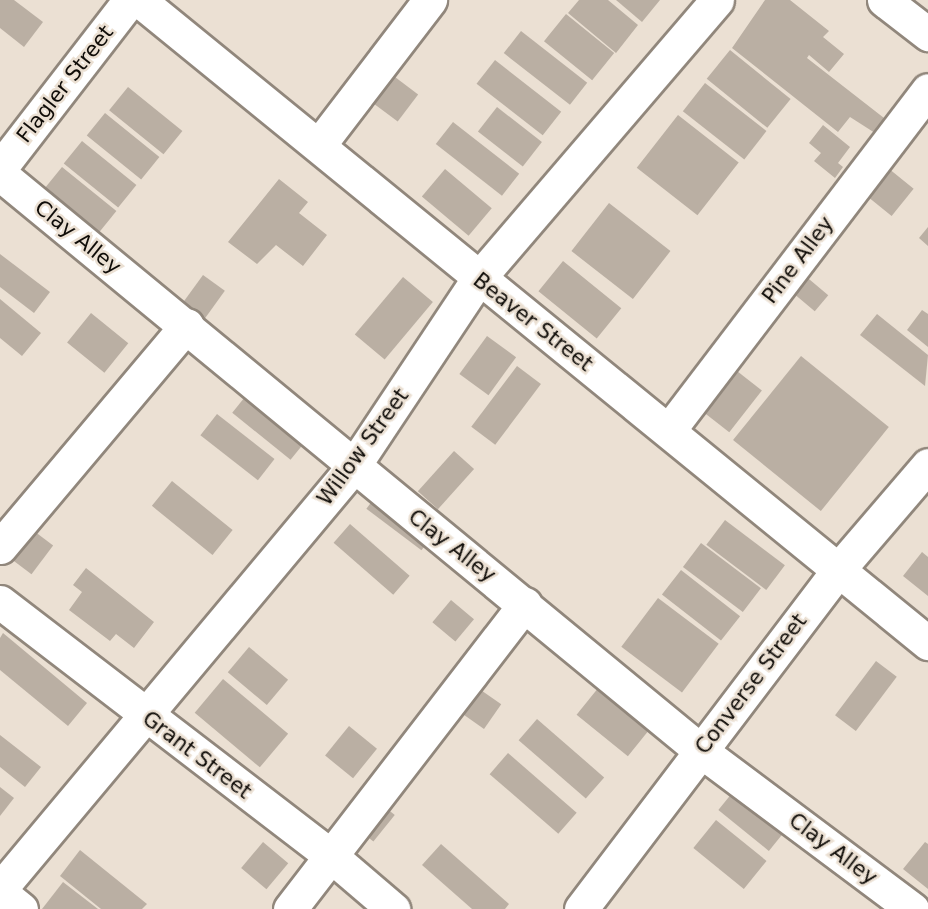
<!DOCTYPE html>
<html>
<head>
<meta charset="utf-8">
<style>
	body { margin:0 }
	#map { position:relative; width:928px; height:909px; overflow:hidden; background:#ebe0d3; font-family:"DejaVu Sans",sans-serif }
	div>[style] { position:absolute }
	.building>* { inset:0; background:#baafa3; transform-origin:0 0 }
	.roads { filter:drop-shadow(2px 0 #91877c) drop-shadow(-2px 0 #91877c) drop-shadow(0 2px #91877c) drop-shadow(0 -2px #91877c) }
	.minor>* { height:33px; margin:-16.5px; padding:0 16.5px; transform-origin:16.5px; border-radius:16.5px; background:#fff }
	span { translate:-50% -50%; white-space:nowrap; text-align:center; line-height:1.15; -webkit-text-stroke:5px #ebe0d3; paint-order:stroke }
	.street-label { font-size:21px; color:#0f0c08 }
</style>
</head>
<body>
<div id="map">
	<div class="building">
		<div style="clip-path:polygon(0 0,14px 0,43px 22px,24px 47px,0 28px)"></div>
		<div style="clip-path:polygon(579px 0,608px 0,638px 25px,616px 53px,568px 13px)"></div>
		<div style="clip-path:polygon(616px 0,660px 0,642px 22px)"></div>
		<div style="clip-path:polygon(765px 0,790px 0,829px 31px,823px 37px,844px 54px,829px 72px,809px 55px,807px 58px,884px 118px,875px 133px,850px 117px,838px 132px,732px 48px)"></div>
		<div style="left:566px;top:14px;width:62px;height:35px;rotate:39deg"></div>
		<div style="left:521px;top:31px;width:84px;height:28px;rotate:38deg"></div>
		<div style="left:730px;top:50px;width:78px;height:37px;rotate:39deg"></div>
		<div style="left:495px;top:60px;width:84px;height:30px;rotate:38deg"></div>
		<div style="left:391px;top:74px;width:34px;height:34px;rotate:37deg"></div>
		<div style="left:705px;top:83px;width:78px;height:36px;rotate:38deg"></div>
		<div style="left:128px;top:87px;width:70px;height:30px;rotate:39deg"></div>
		<div style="left:497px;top:107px;width:57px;height:31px;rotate:38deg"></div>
		<div style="left:105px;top:113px;width:70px;height:29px;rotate:39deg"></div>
		<div style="left:678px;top:115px;width:77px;height:67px;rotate:38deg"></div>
		<div style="left:453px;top:122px;width:84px;height:28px;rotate:38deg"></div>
		<div style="clip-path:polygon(823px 125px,850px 147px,838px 163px,843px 167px,835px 178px,814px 161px,821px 153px,809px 143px)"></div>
		<div style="left:82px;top:141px;width:70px;height:29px;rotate:39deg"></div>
		<div style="left:62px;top:167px;width:70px;height:29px;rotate:39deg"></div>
		<div style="left:888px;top:168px;width:33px;height:35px;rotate:39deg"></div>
		<div style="left:445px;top:169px;width:61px;height:36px;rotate:40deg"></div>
		<div style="clip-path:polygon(279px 179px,308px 202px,299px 213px,327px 235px,303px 266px,276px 245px,257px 264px,228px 242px)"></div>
		<div style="left:609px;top:203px;width:78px;height:61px;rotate:38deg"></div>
		<div style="clip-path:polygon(928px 227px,928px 246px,919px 238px)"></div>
		<div style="clip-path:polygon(0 254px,50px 292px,34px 313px,0 287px)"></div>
		<div style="left:563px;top:261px;width:75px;height:39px;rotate:39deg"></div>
		<div style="left:803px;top:274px;width:33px;height:21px;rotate:40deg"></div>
		<div style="left:203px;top:275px;width:27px;height:34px;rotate:36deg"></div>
		<div style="left:403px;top:277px;width:39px;height:75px;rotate:40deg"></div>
		<div style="clip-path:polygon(0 299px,41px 333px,22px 356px,0 338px)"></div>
		<div style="clip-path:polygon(922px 310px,928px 314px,928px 347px,907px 330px)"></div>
		<div style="left:91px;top:313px;width:48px;height:38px;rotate:39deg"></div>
		<div style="clip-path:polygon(877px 314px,928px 355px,925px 386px,860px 335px)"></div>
		<div style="left:487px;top:336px;width:36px;height:47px;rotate:36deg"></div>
		<div style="left:801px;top:356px;width:113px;height:108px;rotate:39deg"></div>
		<div style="left:728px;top:364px;width:43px;height:53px;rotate:38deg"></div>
		<div style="left:517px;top:366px;width:30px;height:76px;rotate:37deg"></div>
		<div style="left:253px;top:387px;width:75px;height:33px;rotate:39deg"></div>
		<div style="left:217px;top:414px;width:73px;height:27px;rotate:38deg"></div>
		<div style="left:454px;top:451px;width:27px;height:54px;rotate:42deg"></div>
		<div style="left:172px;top:481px;width:78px;height:32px;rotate:39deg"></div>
		<div style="left:379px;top:492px;width:69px;height:21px;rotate:37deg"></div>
		<div style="left:725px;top:520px;width:75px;height:31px;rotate:37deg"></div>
		<div style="left:350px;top:524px;width:79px;height:25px;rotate:41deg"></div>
		<div style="left:26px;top:525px;width:34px;height:36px;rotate:37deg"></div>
		<div style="left:701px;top:543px;width:75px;height:30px;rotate:37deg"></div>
		<div style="clip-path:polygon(922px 552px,928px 557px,928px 596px,903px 576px)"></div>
		<div style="clip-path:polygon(86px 568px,154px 622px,134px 648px,116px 634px,110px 641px,69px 610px,82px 592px,73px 585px)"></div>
		<div style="left:681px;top:570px;width:75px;height:31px;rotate:38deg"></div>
		<div style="left:658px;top:598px;width:76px;height:61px;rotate:37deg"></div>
		<div style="left:451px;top:600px;width:30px;height:29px;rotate:40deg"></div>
		<div style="clip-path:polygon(3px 633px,87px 703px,68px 726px,0 670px,0 638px)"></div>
		<div style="left:249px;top:647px;width:51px;height:33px;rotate:40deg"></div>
		<div style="left:876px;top:661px;width:26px;height:68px;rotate:37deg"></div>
		<div style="left:223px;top:679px;width:85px;height:44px;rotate:40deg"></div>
		<div style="left:603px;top:682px;width:66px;height:42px;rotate:39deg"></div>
		<div style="left:475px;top:686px;width:32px;height:30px;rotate:35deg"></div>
		<div style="left:537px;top:719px;width:89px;height:28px;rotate:41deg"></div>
		<div style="left:349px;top:726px;width:36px;height:38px;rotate:39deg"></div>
		<div style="clip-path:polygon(0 735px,41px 767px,25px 787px,0 767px)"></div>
		<div style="left:508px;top:753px;width:91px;height:28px;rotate:41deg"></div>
		<div style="left:741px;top:782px;width:65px;height:36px;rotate:39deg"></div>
		<div style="clip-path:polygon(0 787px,14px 798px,0 816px)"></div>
		<div style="left:380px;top:803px;width:19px;height:34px;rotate:39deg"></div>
		<div style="left:716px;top:820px;width:65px;height:36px;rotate:39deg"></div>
		<div style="left:263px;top:842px;width:33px;height:34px;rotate:40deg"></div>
		<div style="clip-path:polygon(925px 842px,928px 844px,928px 889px,903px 869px)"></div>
		<div style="clip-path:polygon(441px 844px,509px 904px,505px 909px,472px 909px,422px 865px)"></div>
		<div style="clip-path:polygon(80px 850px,147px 904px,142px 909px,101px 909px,60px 876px)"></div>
		<div style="clip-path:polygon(63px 882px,98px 909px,42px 909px)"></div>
	</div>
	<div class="roads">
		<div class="minor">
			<div style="left:139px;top:0;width:1018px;rotate:39.18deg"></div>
			<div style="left:884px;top:0;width:56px;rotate:37.7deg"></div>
			<div style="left:319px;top:145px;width:183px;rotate:-52.6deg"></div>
			<div style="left:0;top:168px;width:212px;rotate:-52.3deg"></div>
			<div style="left:0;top:174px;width:908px;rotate:39.46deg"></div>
			<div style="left:701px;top:751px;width:264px;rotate:36.8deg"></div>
			<div style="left:669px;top:430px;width:427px;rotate:-52.7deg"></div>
			<div style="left:0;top:547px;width:290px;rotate:-49.9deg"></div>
			<div style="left:0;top:602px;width:417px;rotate:37.5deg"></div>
			<div style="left:331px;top:856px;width:82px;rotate:40.5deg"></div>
			<div style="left:0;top:889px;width:550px;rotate:-50.09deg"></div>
			<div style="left:353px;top:467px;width:226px;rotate:-56.4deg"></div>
			<div style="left:478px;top:279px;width:367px;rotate:-49.4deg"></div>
			<div style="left:0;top:892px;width:27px;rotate:39deg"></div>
			<div style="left:290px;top:909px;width:385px;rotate:-52.4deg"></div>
			<div style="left:581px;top:909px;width:425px;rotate:-52.8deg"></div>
			<div style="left:838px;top:570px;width:138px;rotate:-49.4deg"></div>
		</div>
	</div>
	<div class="street-label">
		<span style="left:65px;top:84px;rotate:-52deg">Flagler Street</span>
		<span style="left:78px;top:237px;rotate:39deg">Clay Alley</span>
		<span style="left:798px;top:260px;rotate:-53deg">Pine Alley</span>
		<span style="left:533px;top:322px;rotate:38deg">Beaver Street</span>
		<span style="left:363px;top:447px;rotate:-54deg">Willow Street</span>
		<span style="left:452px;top:546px;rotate:38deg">Clay Alley</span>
		<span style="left:751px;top:684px;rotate:-53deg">Converse Street</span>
		<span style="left:197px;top:755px;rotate:37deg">Grant Street</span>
		<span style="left:833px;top:849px;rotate:37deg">Clay Alley</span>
	</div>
</div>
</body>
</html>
